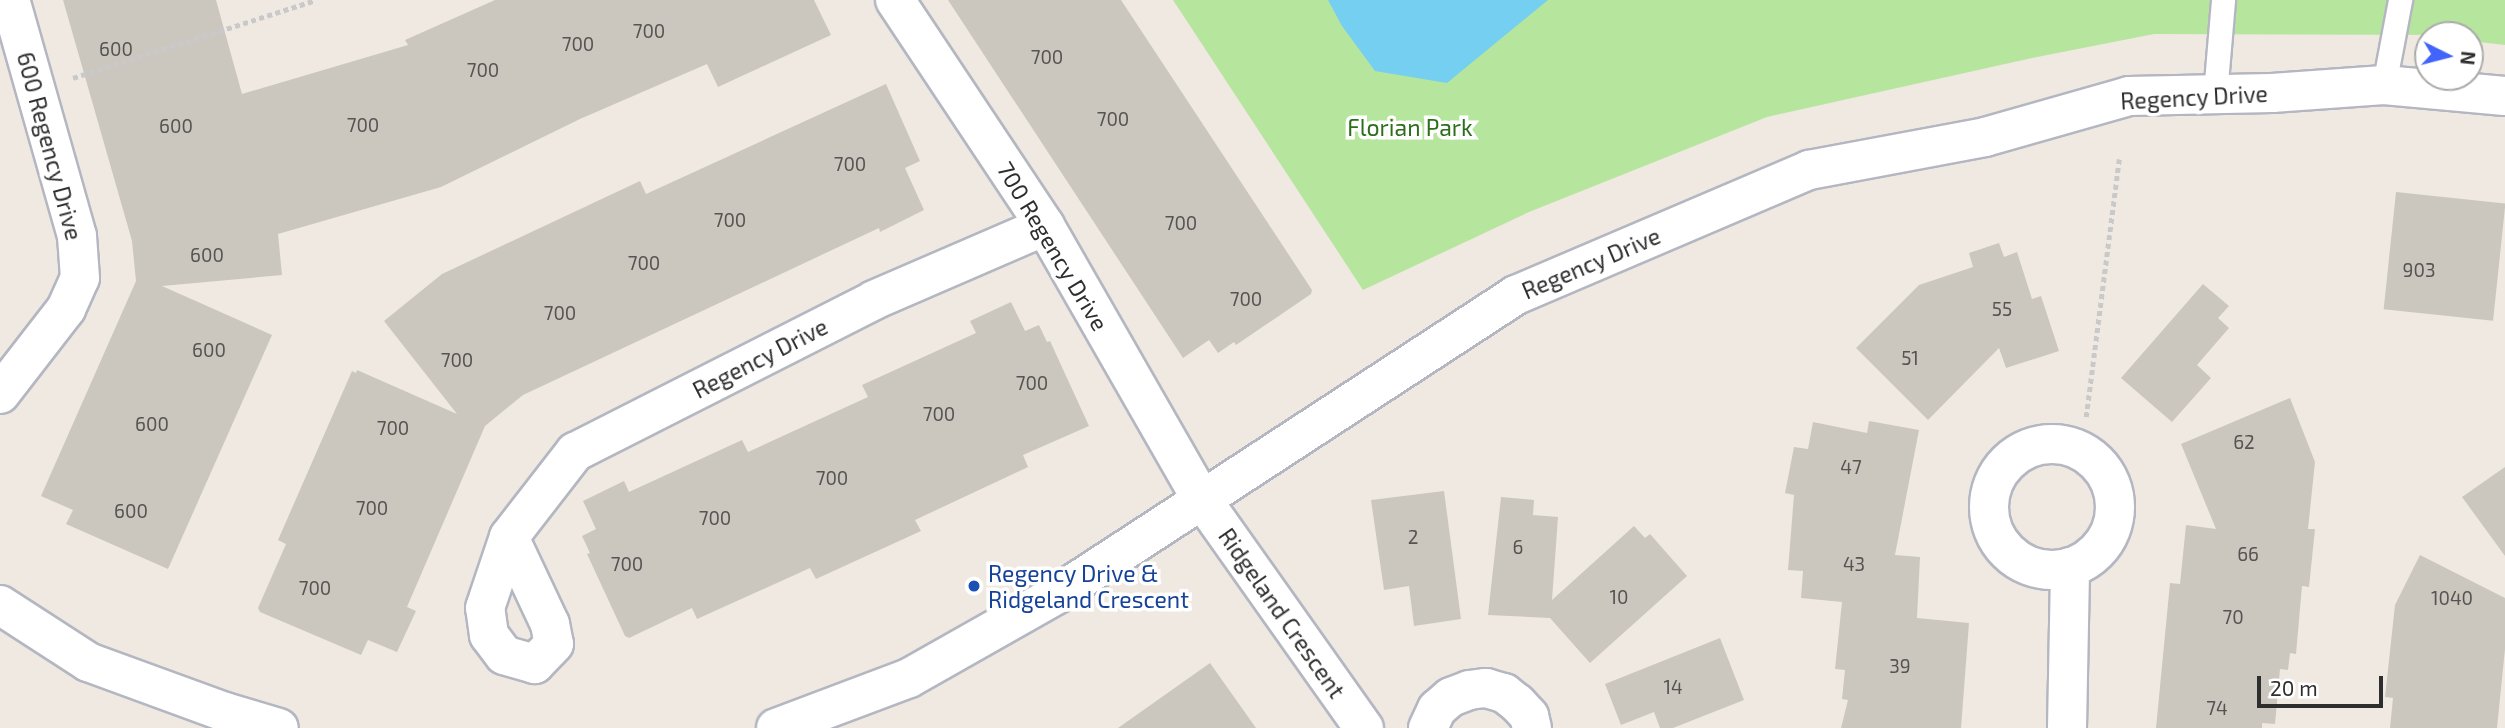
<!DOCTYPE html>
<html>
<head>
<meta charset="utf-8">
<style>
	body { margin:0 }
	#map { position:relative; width:2505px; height:728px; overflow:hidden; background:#efe9e1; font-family:"Exo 2",sans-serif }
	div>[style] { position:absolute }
	.green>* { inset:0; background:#b6e59e }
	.water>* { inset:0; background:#75cff0 }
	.building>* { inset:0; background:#cbc7bf; transform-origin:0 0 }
	.path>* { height:4.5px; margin-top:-2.25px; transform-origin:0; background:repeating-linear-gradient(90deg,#c9c9c9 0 5px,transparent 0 8.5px) }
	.roads { filter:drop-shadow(2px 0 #b4b7c1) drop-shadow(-2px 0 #b4b7c1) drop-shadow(0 2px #b4b7c1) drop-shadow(0 -2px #b4b7c1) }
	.lane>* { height:23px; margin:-11.5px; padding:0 11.5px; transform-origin:11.5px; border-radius:11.5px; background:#fff }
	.street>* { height:38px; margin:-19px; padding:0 19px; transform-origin:19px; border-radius:19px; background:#fff }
	.street>.ring { margin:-19px; padding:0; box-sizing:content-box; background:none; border:38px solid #fff; border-radius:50% }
	.secondary>* { height:38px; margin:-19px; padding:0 19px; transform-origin:19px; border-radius:19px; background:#fff }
	.dots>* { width:19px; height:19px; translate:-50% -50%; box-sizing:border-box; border:4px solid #fff; border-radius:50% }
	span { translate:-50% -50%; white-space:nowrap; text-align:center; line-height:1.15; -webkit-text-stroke:7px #fff; paint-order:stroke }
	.number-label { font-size:19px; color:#555452 }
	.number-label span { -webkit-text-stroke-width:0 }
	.street-label { font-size:23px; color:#2e2e2e }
	.park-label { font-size:23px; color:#2c6e1b }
	.transit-label { font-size:23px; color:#164399 }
	.left { translate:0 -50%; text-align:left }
	.north { position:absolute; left:2414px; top:21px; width:70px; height:70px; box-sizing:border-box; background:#fff; border:2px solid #ababab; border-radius:50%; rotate:96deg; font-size:19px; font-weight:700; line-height:28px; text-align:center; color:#2e2e2e }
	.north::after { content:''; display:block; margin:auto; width:24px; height:32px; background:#4264fb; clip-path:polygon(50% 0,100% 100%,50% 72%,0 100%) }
	.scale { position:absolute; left:2257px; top:676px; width:126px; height:32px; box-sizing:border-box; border:4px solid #2e2e2e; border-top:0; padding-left:9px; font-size:21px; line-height:24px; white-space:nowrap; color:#2e2e2e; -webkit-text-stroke:5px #fff; paint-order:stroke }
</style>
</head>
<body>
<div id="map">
	<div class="green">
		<div style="clip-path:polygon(1173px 0,2505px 0,2505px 45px,2470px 41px,2470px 35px,2154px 34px,2032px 58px,1767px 117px,1529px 212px,1363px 290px)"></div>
	</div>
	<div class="water">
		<div style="clip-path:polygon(1328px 0,1548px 0,1447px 83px,1375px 71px,1342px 26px)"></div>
	</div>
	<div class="building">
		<div style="clip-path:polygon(63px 0,216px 0,242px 94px,408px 45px,405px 40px,495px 0,814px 0,831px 35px,718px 87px,707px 64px,580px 119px,441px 187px,278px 234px,282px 275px,162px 286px,272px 335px,168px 569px,66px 524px,73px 510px,41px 496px,136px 281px,132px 241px)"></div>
		<div style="clip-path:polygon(948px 0,1121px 0,1312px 290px,1311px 294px,1236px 345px,1234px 342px,1218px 353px,1209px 340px,1183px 358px)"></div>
		<div style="clip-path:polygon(886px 84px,920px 161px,905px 168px,924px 210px,880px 232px,879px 228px,523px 395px,485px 426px,407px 607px,416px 611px,397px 652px,368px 640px,361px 655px,260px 612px,258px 608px,286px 544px,278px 540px,352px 371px,356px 373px,357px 370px,457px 414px,384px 321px,442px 274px,640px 181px,646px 194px)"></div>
		<div style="left:2396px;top:192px;width:110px;height:118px;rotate:6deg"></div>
		<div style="clip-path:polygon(1999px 243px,2004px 257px,2017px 252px,2032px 299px,2041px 296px,2059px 351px,2006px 368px,1999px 348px,1928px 420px,1856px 348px,1919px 285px,1973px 267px,1969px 253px)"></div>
		<div style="clip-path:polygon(2203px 284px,2229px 306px,2218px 318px,2229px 328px,2197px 365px,2211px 378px,2172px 422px,2121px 378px)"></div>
		<div style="clip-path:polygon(1011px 302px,1025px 331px,1039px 325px,1047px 342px,1050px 341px,1089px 426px,1023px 455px,1028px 467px,915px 520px,921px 531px,816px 579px,810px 568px,697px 619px,692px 608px,629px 638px,625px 636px,587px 554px,590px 553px,582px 536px,596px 529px,583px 501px,624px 481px,629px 492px,742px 440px,748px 452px,868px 397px,862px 385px,976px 333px,970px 321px)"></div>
		<div style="clip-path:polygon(2290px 398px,2315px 462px,2308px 529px,2315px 529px,2309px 587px,2302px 586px,2296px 654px,2290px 653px,2288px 670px,2280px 669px,2275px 724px,2262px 723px,2262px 728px,2156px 728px,2170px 583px,2180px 584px,2186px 525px,2216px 529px,2181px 444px)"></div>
		<div style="clip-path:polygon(1869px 421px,1919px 430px,1895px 555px,1920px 557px,1917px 618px,1969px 623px,1961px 728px,1841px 728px,1848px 700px,1842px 699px,1845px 670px,1835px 669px,1842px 602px,1801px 598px,1803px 571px,1788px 570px,1794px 495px,1785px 493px,1794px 447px,1808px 449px,1813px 422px,1867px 433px)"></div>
		<div style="clip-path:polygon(2505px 467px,2505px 556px,2462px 497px)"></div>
		<div style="clip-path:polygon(1444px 491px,1461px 619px,1414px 626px,1409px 586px,1384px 590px,1371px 500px)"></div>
		<div style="clip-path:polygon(1501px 497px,1534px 500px,1533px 515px,1558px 517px,1552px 600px,1634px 526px,1645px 538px,1650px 534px,1687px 576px,1590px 663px,1550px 618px,1488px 615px)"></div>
		<div style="clip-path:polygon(2420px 555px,2505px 598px,2505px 649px,2497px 728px,2390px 728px,2393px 698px,2385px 697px,2395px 605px)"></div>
		<div style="clip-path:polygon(1720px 638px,1744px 700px,1673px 728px,1660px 728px,1654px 712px,1621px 725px,1605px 684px)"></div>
		<div style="clip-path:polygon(1210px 663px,1256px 728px,1118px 728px)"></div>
	</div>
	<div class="path">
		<div style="left:73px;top:78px;width:255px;rotate:-17.8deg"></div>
		<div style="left:2086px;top:417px;width:260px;rotate:-82.7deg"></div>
	</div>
	<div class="roads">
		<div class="lane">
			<div style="left:2384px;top:85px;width:86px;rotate:-79.3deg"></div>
			<div style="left:2215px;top:94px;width:94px;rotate:-85.1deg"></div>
		</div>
		<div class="street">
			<div style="left:895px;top:0;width:271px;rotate:56.4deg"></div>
			<div style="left:1045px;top:226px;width:314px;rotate:60.2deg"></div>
			<div style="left:1201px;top:498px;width:282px;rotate:54.7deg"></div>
			<div style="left:0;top:394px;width:108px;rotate:-52.2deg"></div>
			<div style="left:66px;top:309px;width:34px;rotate:-66deg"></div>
			<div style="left:80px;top:278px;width:42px;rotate:-94.1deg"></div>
			<div style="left:77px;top:236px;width:245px;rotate:-105.8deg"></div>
			<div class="ring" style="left:1989px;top:444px;width:88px;height:88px"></div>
			<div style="left:509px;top:537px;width:96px;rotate:64.8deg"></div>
			<div style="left:550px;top:624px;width:20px;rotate:79deg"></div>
			<div style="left:554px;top:644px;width:28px;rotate:134deg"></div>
			<div style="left:535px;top:664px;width:32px;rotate:-164deg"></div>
			<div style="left:504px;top:655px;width:25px;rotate:-127deg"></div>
			<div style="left:489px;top:635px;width:27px;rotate:-98deg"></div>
			<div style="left:485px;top:608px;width:75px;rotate:-71.3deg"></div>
			<div style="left:509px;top:537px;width:108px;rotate:-52.2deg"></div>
			<div style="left:575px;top:452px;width:335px;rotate:-26.9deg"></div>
			<div style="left:874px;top:300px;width:186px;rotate:-23.4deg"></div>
			<div style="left:1428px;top:728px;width:21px;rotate:-65deg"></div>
			<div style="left:1437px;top:709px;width:18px;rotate:-41deg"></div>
			<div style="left:1451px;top:697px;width:19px;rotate:-21deg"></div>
			<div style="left:1469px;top:690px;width:17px;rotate:-7deg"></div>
			<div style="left:1486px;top:688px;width:19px;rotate:16deg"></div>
			<div style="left:1504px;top:693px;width:16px;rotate:38deg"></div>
			<div style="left:1517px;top:703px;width:18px;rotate:47deg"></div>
			<div style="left:1529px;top:716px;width:12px;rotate:76deg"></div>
			<div style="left:2067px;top:728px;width:161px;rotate:-88.9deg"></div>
		</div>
		<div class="secondary">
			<div style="left:0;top:605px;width:105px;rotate:32.9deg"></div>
			<div style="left:88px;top:662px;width:146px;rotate:20.1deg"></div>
			<div style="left:225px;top:712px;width:56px;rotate:16.5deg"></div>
			<div style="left:776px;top:728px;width:142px;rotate:-20.6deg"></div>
			<div style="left:909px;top:678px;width:172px;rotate:-29.5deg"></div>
			<div style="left:1059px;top:593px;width:546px;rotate:-33.11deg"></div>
			<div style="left:1516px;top:295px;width:319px;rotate:-23.1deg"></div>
			<div style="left:1809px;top:170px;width:179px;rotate:-10.6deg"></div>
			<div style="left:1985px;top:137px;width:150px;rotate:-15.9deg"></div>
			<div style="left:2129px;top:96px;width:143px;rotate:-1.2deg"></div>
			<div style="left:2272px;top:93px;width:112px;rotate:-4.1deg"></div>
			<div style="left:2384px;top:85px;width:121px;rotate:5.2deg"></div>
		</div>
	</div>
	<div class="dots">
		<div style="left:974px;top:586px;background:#1a4fb4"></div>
	</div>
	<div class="number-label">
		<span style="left:649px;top:31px">700</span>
		<span style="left:578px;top:44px">700</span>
		<span style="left:116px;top:49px">600</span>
		<span style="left:1047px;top:57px">700</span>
		<span style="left:483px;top:70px">700</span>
		<span style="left:1113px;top:119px">700</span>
		<span style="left:363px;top:125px">700</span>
		<span style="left:176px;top:126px">600</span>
		<span style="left:850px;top:164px">700</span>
		<span style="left:730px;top:220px">700</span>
		<span style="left:1181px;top:223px">700</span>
		<span style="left:207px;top:255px">600</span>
		<span style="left:644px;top:263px">700</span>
		<span style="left:2419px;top:270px">903</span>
		<span style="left:1246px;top:299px">700</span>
		<span style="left:2002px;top:309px">55</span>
		<span style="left:560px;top:313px">700</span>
		<span style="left:209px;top:350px">600</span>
		<span style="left:1910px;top:358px">51</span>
		<span style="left:457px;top:360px">700</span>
		<span style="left:1032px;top:383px">700</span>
		<span style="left:939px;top:414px">700</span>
		<span style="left:152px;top:424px">600</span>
		<span style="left:393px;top:428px">700</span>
		<span style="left:2244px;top:442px">62</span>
		<span style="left:1851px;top:467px">47</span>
		<span style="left:832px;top:478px">700</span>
		<span style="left:372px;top:508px">700</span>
		<span style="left:131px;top:511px">600</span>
		<span style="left:715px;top:518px">700</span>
		<span style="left:1413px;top:537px">2</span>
		<span style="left:1518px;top:547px">6</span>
		<span style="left:2248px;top:554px">66</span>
		<span style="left:627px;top:564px">700</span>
		<span style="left:1854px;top:564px">43</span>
		<span style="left:315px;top:588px">700</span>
		<span style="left:1619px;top:597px">10</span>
		<span style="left:2452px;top:598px">1040</span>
		<span style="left:2233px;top:617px">70</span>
		<span style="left:1900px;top:666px">39</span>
		<span style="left:1673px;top:687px">14</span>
		<span style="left:2217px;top:708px">74</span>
	</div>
	<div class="street-label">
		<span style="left:2194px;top:97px;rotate:-3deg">Regency Drive</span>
		<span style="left:50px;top:146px;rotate:75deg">600 Regency Drive</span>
		<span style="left:1053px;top:246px;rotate:59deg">700 Regency Drive</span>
		<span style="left:1591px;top:263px;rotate:-23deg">Regency Drive</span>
		<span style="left:760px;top:358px;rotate:-27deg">Regency Drive</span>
		<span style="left:1282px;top:613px;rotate:55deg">Ridgeland Crescent</span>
	</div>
	<div class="park-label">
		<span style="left:1410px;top:127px">Florian Park</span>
	</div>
	<div class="transit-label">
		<span class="left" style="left:988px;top:586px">Regency Drive &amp;<br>Ridgeland Crescent</span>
	</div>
	<div class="north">N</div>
	<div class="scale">20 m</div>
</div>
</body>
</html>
